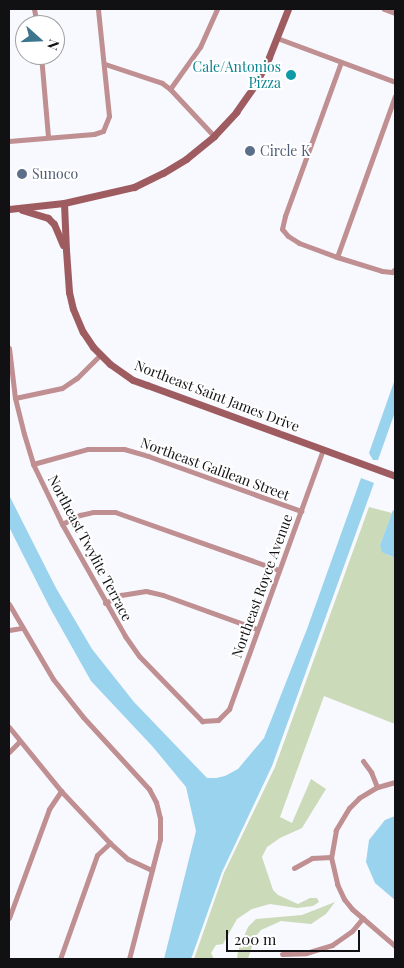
<!DOCTYPE html>
<html>
<head>
<meta charset="utf-8">
<style>
	body { margin:0 }
	#map { position:relative; width:404px; height:968px; overflow:hidden; background:#f8f8ff; font-family:"Playfair Display",serif }
	div>[style] { position:absolute }
	.green>* { inset:0; background:#cbdab8 }
	.water>* { inset:0; background:#9ad3ee }
	.street>* { height:5px; margin:-2.5px; padding:0 2.5px; transform-origin:2.5px; border-radius:2.5px; background:#bf8f91 }
	.secondary>* { height:7px; margin:-3.5px; padding:0 3.5px; transform-origin:3.5px; border-radius:3.5px; background:#9f5c60 }
	.dots>* { width:14px; height:14px; translate:-50% -50%; box-sizing:border-box; border:2px solid #fff; border-radius:50% }
	span { translate:-50% -50%; white-space:nowrap; text-align:center; line-height:1.15; -webkit-text-stroke:4px #fff; paint-order:stroke }
	.culture-label { font-size:14px; color:#0d838f }
	.right { translate:-100% -50%; text-align:right }
	.service-label { font-size:14px; color:#4e5e75 }
	.left { translate:0 -50%; text-align:left }
	.street-label { font-size:14px; color:#111114 }
	.frame { position:absolute; inset:0; border:10px solid #111114; pointer-events:none }
	.north { position:absolute; left:15px; top:15px; width:50px; height:50px; box-sizing:border-box; background:#fff; border:1px solid #a0a0a1; border-radius:50%; rotate:110deg; font-size:14px; font-weight:700; line-height:20px; text-align:center; color:#111114 }
	.north::after { content:''; display:block; margin:auto; width:18px; height:22px; background:#3c758e; clip-path:polygon(50% 0,100% 100%,50% 72%,0 100%) }
	.scale { position:absolute; left:226px; top:930px; width:134px; height:22px; box-sizing:border-box; border:2px solid #111114; border-top:0; padding-left:6px; font-size:15px; line-height:18px; white-space:nowrap; color:#111114; -webkit-text-stroke:4px #fff; paint-order:stroke }
</style>
</head>
<body>
<div id="map">
	<div class="green">
		<div style="clip-path:polygon(369px 507px,392px 513px,380px 545px,388px 555px,395px 558px,395px 724px,324px 696px,280px 817px,292px 823px,311px 779px,326px 789px,302px 828px,280px 838px,267px 847px,262px 857px,273px 890px,278px 895px,298px 904px,310px 898px,317px 898px,319px 902px,313px 906px,297px 908px,270px 904px,252px 909px,237px 919px,223px 944px,216px 945px,211px 953px,214px 959px,194px 959px,224px 873px,275px 767px)"></div>
		<div style="clip-path:polygon(335px 902px,326px 914px,311px 924px,281px 921px,261px 930px,255px 937px,248px 959px,237px 959px,238px 951px,248px 927px,256px 919px,302px 915px)"></div>
	</div>
	<div class="water">
		<div style="clip-path:polygon(395px 379px,395px 412px,378px 460px,373px 460px,369px 453px)"></div>
		<div style="clip-path:polygon(361px 478px,374px 483px,272px 766px,222px 872px,191px 959px,164px 959px,196px 831px,186px 787px,153px 747px,91px 681px,50px 608px,9px 527px,9px 495px,56px 588px,92px 649px,134px 702px,207px 778px,216px 778px,225px 776px,238px 769px,264px 738px,307px 629px)"></div>
		<div style="clip-path:polygon(393px 510px,395px 511px,395px 558px,382px 552px,380px 545px)"></div>
		<div style="clip-path:polygon(395px 816px,395px 900px,375px 883px,366px 862px,369px 840px,385px 820px)"></div>
	</div>
	<div class="street">
		<div style="left:34px;top:9px;width:16px;rotate:79deg"></div>
		<div style="left:384px;top:9px;width:12px;rotate:20deg"></div>
		<div style="left:277px;top:38px;width:126px;rotate:20.4deg"></div>
		<div style="left:41px;top:55px;width:82px;rotate:85.1deg"></div>
		<div style="left:341px;top:62px;width:164px;rotate:110deg"></div>
		<div style="left:285px;top:216px;width:13px;rotate:103deg"></div>
		<div style="left:282px;top:229px;width:9px;rotate:49deg"></div>
		<div style="left:288px;top:236px;width:13px;rotate:32deg"></div>
		<div style="left:299px;top:243px;width:40px;rotate:20.2deg"></div>
		<div style="left:337px;top:257px;width:47px;rotate:17.3deg"></div>
		<div style="left:382px;top:271px;width:10px;rotate:6deg"></div>
		<div style="left:392px;top:272px;width:4px;rotate:-45deg"></div>
		<div style="left:105px;top:64px;width:60px;rotate:18.4deg"></div>
		<div style="left:162px;top:83px;width:10px;rotate:37deg"></div>
		<div style="left:170px;top:89px;width:64px;rotate:46.9deg"></div>
		<div style="left:170px;top:89px;width:52px;rotate:-54.5deg"></div>
		<div style="left:200px;top:47px;width:42px;rotate:-65.9deg"></div>
		<div style="left:9px;top:141px;width:85px;rotate:-4.7deg"></div>
		<div style="left:94px;top:134px;width:9px;rotate:-18deg"></div>
		<div style="left:103px;top:131px;width:16px;rotate:-68deg"></div>
		<div style="left:109px;top:116px;width:108px;rotate:-95.9deg"></div>
		<div style="left:337px;top:257px;width:171px;rotate:-70.2deg"></div>
		<div style="left:9px;top:348px;width:50px;rotate:83.2deg"></div>
		<div style="left:15px;top:398px;width:37px;rotate:76deg"></div>
		<div style="left:24px;top:434px;width:31px;rotate:73deg"></div>
		<div style="left:33px;top:464px;width:67px;rotate:64.2deg"></div>
		<div style="left:62px;top:524px;width:129px;rotate:60.6deg"></div>
		<div style="left:125px;top:636px;width:24px;rotate:55deg"></div>
		<div style="left:139px;top:656px;width:91px;rotate:45.9deg"></div>
		<div style="left:202px;top:721px;width:16px;rotate:-4deg"></div>
		<div style="left:218px;top:720px;width:16px;rotate:-45deg"></div>
		<div style="left:229px;top:709px;width:276px;rotate:-70.1deg"></div>
		<div style="left:15px;top:398px;width:48px;rotate:-12deg"></div>
		<div style="left:62px;top:388px;width:18px;rotate:-34deg"></div>
		<div style="left:77px;top:378px;width:33px;rotate:-45deg"></div>
		<div style="left:33px;top:464px;width:57px;rotate:-15.3deg"></div>
		<div style="left:88px;top:449px;width:36px"></div>
		<div style="left:124px;top:449px;width:25px;rotate:16deg"></div>
		<div style="left:148px;top:456px;width:163px;rotate:19.8deg"></div>
		<div style="left:62px;top:524px;width:20px;rotate:-27deg"></div>
		<div style="left:80px;top:515px;width:13px;rotate:-13deg"></div>
		<div style="left:93px;top:512px;width:22px"></div>
		<div style="left:115px;top:512px;width:174px;rotate:19.5deg"></div>
		<div style="left:105px;top:603px;width:18px;rotate:-27deg"></div>
		<div style="left:121px;top:595px;width:25px;rotate:-9deg"></div>
		<div style="left:146px;top:591px;width:17px;rotate:13deg"></div>
		<div style="left:163px;top:595px;width:100px;rotate:19.9deg"></div>
		<div style="left:9px;top:604px;width:87px;rotate:59.6deg"></div>
		<div style="left:53px;top:679px;width:48px;rotate:51.7deg"></div>
		<div style="left:83px;top:717px;width:98px;rotate:47.5deg"></div>
		<div style="left:149px;top:789px;width:15px;rotate:62deg"></div>
		<div style="left:156px;top:802px;width:16px;rotate:76deg"></div>
		<div style="left:160px;top:818px;width:21px;rotate:90deg"></div>
		<div style="left:160px;top:839px;width:124px;rotate:104.5deg"></div>
		<div style="left:9px;top:630px;width:12px;rotate:-9deg"></div>
		<div style="left:9px;top:727px;width:82px;rotate:50.9deg"></div>
		<div style="left:61px;top:791px;width:71px;rotate:46.7deg"></div>
		<div style="left:110px;top:843px;width:24px;rotate:42deg"></div>
		<div style="left:128px;top:859px;width:26px;rotate:25deg"></div>
		<div style="left:9px;top:752px;width:14px;rotate:-45deg"></div>
		<div style="left:363px;top:761px;width:14px;rotate:54deg"></div>
		<div style="left:371px;top:772px;width:16px;rotate:68deg"></div>
		<div style="left:395px;top:782px;width:19px;rotate:164deg"></div>
		<div style="left:377px;top:787px;width:21px;rotate:149deg"></div>
		<div style="left:359px;top:798px;width:14px;rotate:135deg"></div>
		<div style="left:349px;top:808px;width:26px;rotate:121deg"></div>
		<div style="left:336px;top:830px;width:27px;rotate:100deg"></div>
		<div style="left:331px;top:857px;width:28px;rotate:77deg"></div>
		<div style="left:337px;top:884px;width:17px;rotate:65deg"></div>
		<div style="left:344px;top:899px;width:13px;rotate:51deg"></div>
		<div style="left:352px;top:909px;width:57px;rotate:40.7deg"></div>
		<div style="left:294px;top:868px;width:21px;rotate:-29deg"></div>
		<div style="left:312px;top:858px;width:19px;rotate:-3deg"></div>
		<div style="left:9px;top:918px;width:116px;rotate:-69.8deg"></div>
		<div style="left:49px;top:809px;width:22px;rotate:-56deg"></div>
		<div style="left:282px;top:954px;width:24px;rotate:-2deg"></div>
		<div style="left:306px;top:953px;width:27px;rotate:-17deg"></div>
		<div style="left:332px;top:945px;width:24px;rotate:-35deg"></div>
		<div style="left:352px;top:931px;width:17px;rotate:-50deg"></div>
		<div style="left:60px;top:959px;width:110px;rotate:-70.4deg"></div>
		<div style="left:97px;top:855px;width:18px;rotate:-43deg"></div>
	</div>
	<div class="secondary">
		<div style="left:64px;top:203px;width:47px;rotate:87.6deg"></div>
		<div style="left:66px;top:250px;width:42px;rotate:85.9deg"></div>
		<div style="left:69px;top:292px;width:17px;rotate:77deg"></div>
		<div style="left:73px;top:309px;width:25px;rotate:67deg"></div>
		<div style="left:83px;top:332px;width:18px;rotate:56deg"></div>
		<div style="left:93px;top:347px;width:24px;rotate:45deg"></div>
		<div style="left:110px;top:364px;width:28px;rotate:35deg"></div>
		<div style="left:133px;top:380px;width:15px;rotate:20deg"></div>
		<div style="left:147px;top:385px;width:264px;rotate:20.1deg"></div>
		<div style="left:9px;top:209px;width:55px;rotate:-6.2deg"></div>
		<div style="left:64px;top:203px;width:72px;rotate:-12.9deg"></div>
		<div style="left:134px;top:187px;width:32px;rotate:-26deg"></div>
		<div style="left:163px;top:173px;width:27px;rotate:-31deg"></div>
		<div style="left:186px;top:159px;width:36px;rotate:-39deg"></div>
		<div style="left:214px;top:136px;width:33px;rotate:-47deg"></div>
		<div style="left:236px;top:112px;width:33px;rotate:-55deg"></div>
		<div style="left:255px;top:85px;width:31px;rotate:-63deg"></div>
		<div style="left:269px;top:57px;width:52px;rotate:-68.4deg"></div>
		<div style="left:22px;top:210px;width:27px;rotate:17deg"></div>
		<div style="left:48px;top:218px;width:8px;rotate:45deg"></div>
		<div style="left:54px;top:224px;width:23px;rotate:67deg"></div>
	</div>
	<div class="dots">
		<div style="left:291px;top:75px;background:#0f9aa8"></div>
		<div style="left:250px;top:151px;background:#5c6f8a"></div>
		<div style="left:22px;top:174px;background:#5c6f8a"></div>
	</div>
	<div class="culture-label">
		<span class="right" style="left:281px;top:75px">Cale/Antonios<br>Pizza</span>
	</div>
	<div class="service-label">
		<span class="left" style="left:260px;top:151px">Circle K</span>
		<span class="left" style="left:32px;top:174px">Sunoco</span>
	</div>
	<div class="street-label">
		<span style="left:217px;top:396px;rotate:21deg">Northeast Saint James Drive</span>
		<span style="left:215px;top:469px;rotate:20deg">Northeast Galilean Street</span>
		<span style="left:90px;top:548px;rotate:62deg">Northeast Twylite Terrace</span>
		<span style="left:262px;top:586px;rotate:-70deg">Northeast Royce Avenue</span>
	</div>
	<div class="frame"></div>
	<div class="north">N</div>
	<div class="scale">200 m</div>
</div>
</body>
</html>
